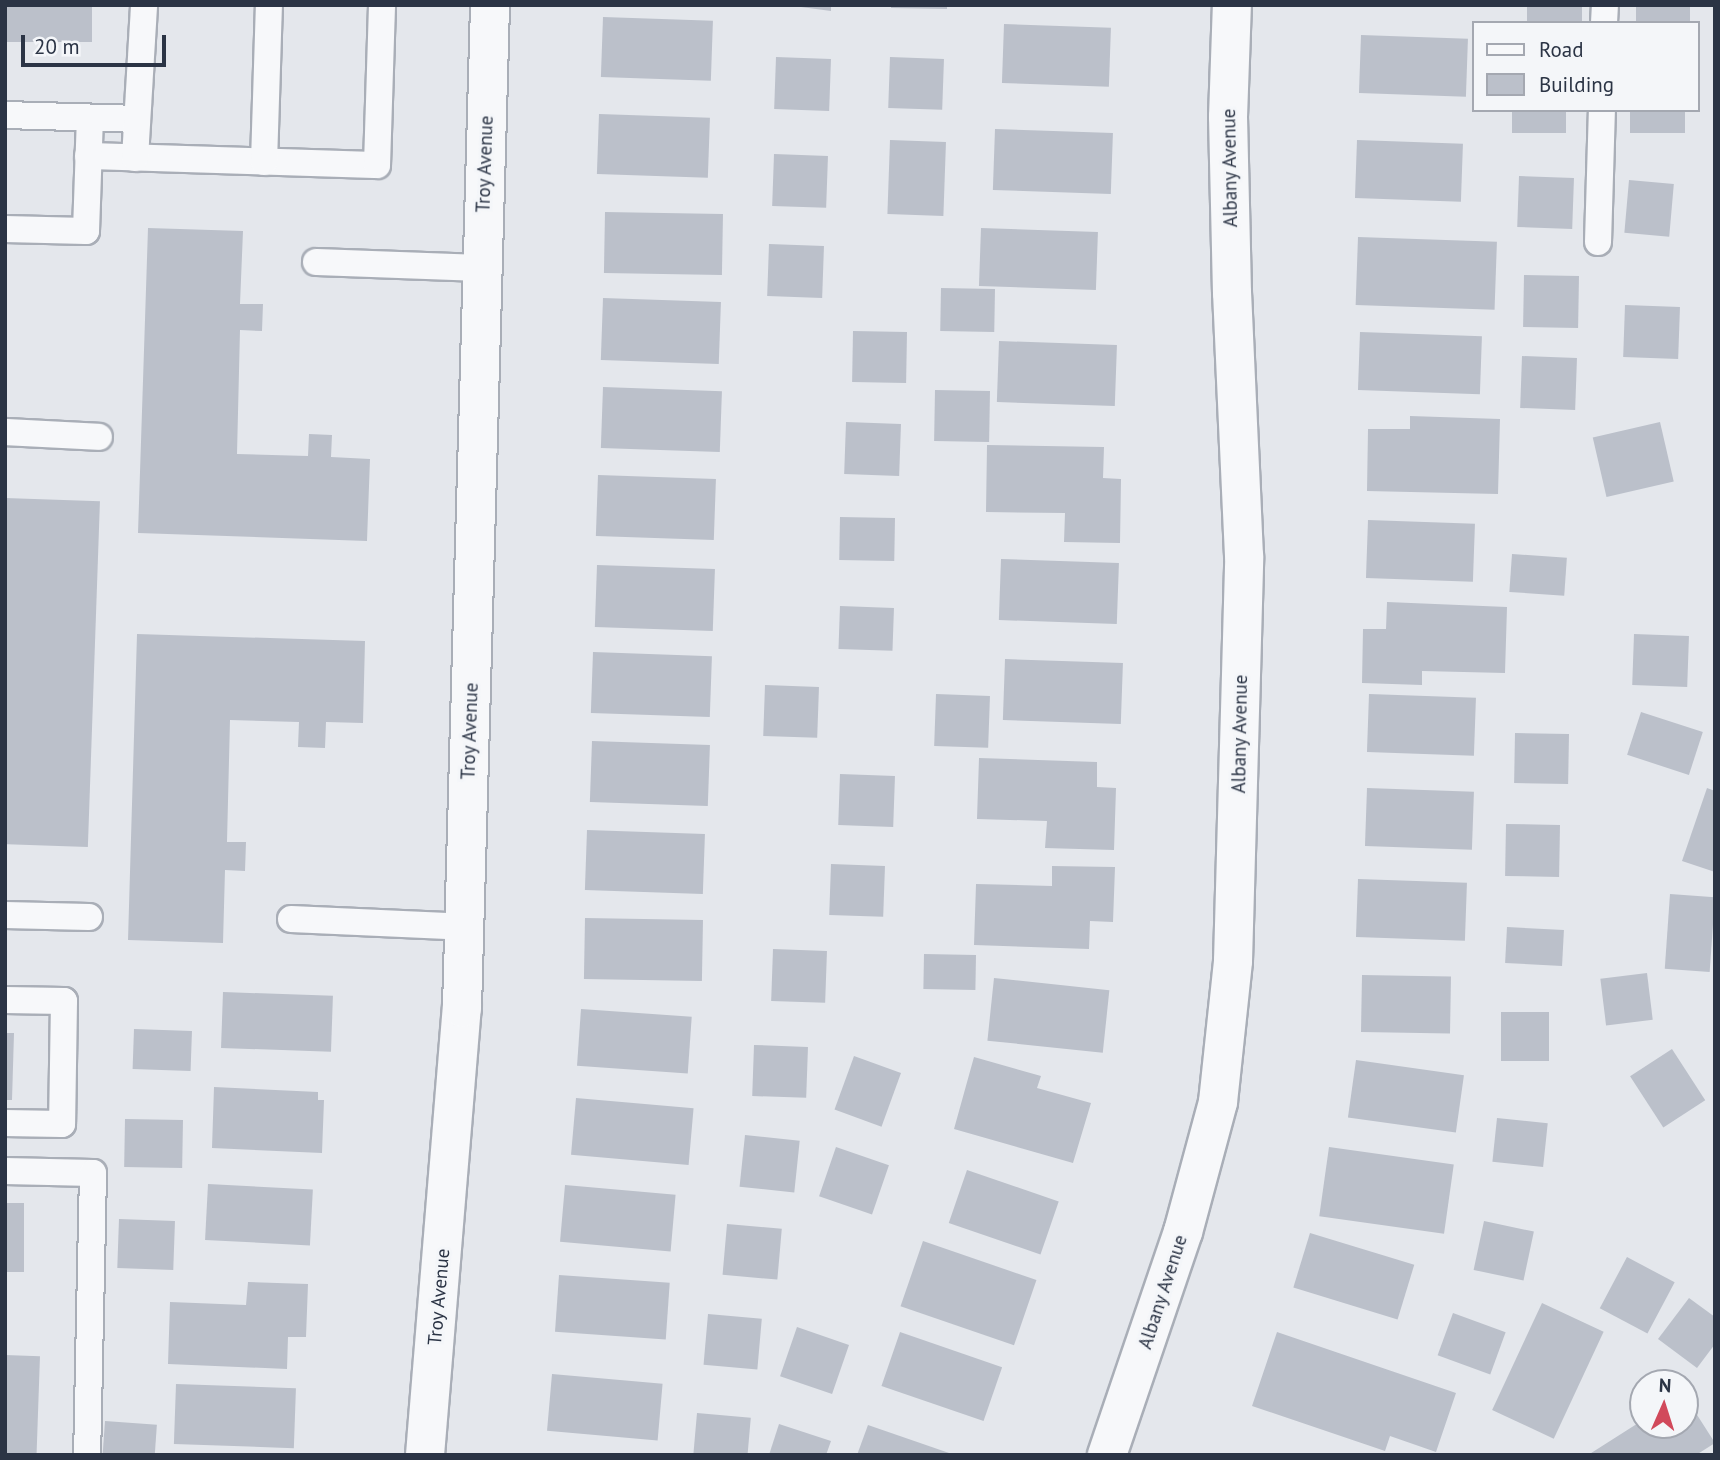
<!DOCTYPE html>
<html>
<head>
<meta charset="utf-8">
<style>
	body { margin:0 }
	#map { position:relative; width:1720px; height:1460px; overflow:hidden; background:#e4e7ec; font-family:"PT Sans",sans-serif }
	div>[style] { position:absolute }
	.building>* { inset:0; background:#bbc0ca; transform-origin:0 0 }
	.roads { filter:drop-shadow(2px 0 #a9aeb7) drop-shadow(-2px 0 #a9aeb7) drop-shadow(0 2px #a9aeb7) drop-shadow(0 -2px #a9aeb7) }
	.lane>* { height:26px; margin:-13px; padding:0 13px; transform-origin:13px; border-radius:13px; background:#f7f8fa }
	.street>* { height:38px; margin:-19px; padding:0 19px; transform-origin:19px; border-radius:19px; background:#f7f8fa }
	span { translate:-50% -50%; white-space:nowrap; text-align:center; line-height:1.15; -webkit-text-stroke:6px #f4f6f9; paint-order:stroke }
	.street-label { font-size:19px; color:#2b3445 }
	.frame { position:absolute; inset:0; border:7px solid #2b3445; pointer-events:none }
	.legend { position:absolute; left:1472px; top:21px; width:228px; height:91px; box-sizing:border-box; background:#f4f6f9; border:2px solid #a4a8b1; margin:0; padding:9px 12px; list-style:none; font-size:21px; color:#2b3445 }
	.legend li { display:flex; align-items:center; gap:14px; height:35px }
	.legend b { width:35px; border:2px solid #a4a8b1 }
	.north { position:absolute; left:1629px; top:1369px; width:70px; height:70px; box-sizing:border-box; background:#f4f6f9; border:2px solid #a4a8b1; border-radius:50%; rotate:3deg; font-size:19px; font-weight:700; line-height:28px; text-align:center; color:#2b3445 }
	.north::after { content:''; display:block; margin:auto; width:24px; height:32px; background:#d1495b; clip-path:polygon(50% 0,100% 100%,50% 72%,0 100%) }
	.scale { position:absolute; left:21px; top:35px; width:145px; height:32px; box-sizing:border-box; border:4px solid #2b3445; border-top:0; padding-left:9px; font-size:21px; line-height:24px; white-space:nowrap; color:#2b3445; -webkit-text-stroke:5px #f4f6f9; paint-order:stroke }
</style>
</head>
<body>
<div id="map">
	<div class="building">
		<div style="left:5px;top:5px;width:87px;height:37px"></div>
		<div style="clip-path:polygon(786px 5px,831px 5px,831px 11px)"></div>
		<div style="clip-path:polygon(891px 5px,947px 5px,947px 9px,891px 8px)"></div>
		<div style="left:1527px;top:5px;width:55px;height:18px"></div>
		<div style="left:1636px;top:5px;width:54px;height:18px"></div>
		<div style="left:603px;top:17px;width:110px;height:60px;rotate:2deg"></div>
		<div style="left:1004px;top:24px;width:107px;height:59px;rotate:2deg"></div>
		<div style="left:1361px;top:35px;width:107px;height:58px;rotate:2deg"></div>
		<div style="left:776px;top:57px;width:55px;height:52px;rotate:2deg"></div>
		<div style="left:890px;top:57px;width:54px;height:51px;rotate:2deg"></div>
		<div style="left:1512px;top:110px;width:54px;height:23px"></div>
		<div style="left:1630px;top:110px;width:55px;height:23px"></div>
		<div style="left:599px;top:114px;width:111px;height:60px;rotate:2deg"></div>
		<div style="left:995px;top:129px;width:118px;height:61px;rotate:2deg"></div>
		<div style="left:890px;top:140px;width:56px;height:74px;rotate:2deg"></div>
		<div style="left:1357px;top:140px;width:106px;height:58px;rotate:2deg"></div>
		<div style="left:774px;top:154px;width:54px;height:52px;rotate:2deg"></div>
		<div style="left:1519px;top:176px;width:55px;height:51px;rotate:2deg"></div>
		<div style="left:1629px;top:180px;width:45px;height:53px;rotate:5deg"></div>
		<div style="left:605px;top:212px;width:118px;height:61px;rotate:1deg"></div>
		<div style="clip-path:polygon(148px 228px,243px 231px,240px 304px,263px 304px,262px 331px,240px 330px,237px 454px,308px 456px,309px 434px,332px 435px,331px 457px,370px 459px,367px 541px,138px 533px)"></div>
		<div style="left:981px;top:228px;width:117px;height:58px;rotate:2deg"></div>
		<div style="left:1358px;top:237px;width:139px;height:68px;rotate:2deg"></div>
		<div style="left:769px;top:244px;width:55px;height:52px;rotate:2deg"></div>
		<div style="left:1524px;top:275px;width:55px;height:52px;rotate:1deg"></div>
		<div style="left:941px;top:288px;width:54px;height:43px;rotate:1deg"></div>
		<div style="left:603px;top:298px;width:118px;height:62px;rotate:2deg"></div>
		<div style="left:1625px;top:305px;width:55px;height:52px;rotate:2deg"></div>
		<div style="left:853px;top:331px;width:54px;height:51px;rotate:1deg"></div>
		<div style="left:1360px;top:332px;width:122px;height:58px;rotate:2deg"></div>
		<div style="left:999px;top:341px;width:118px;height:61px;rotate:2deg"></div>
		<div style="left:1522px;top:356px;width:55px;height:52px;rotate:2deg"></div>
		<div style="left:603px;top:387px;width:119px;height:61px;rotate:2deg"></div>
		<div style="left:935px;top:390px;width:55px;height:51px;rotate:1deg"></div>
		<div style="clip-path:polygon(1410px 416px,1500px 419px,1498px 494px,1367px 491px,1368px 429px,1410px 429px)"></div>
		<div style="left:846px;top:422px;width:55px;height:52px;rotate:2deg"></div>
		<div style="left:1660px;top:422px;width:61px;height:69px;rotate:77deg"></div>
		<div style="clip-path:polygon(987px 445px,1104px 447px,1103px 478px,1121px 479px,1120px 543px,1064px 542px,1065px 513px,986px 512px)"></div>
		<div style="left:598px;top:475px;width:118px;height:61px;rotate:2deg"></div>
		<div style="left:5px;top:498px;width:95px;height:346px;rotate:2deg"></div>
		<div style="left:840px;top:517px;width:55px;height:43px;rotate:1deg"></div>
		<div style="left:1368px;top:520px;width:107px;height:58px;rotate:2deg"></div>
		<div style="left:1512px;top:554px;width:55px;height:38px;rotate:4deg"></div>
		<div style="left:1001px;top:559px;width:118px;height:61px;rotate:2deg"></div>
		<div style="left:597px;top:565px;width:118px;height:62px;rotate:2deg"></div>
		<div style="clip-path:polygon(1387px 602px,1507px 607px,1505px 673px,1422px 671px,1422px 685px,1362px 683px,1363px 629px,1386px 629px)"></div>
		<div style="left:840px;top:606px;width:54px;height:43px;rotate:2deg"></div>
		<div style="clip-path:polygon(137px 634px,365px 641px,363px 723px,326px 722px,325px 748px,298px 747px,299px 722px,230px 720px,227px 842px,246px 842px,245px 871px,225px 870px,223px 943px,128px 940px)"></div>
		<div style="left:1634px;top:634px;width:55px;height:51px;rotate:2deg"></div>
		<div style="left:593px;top:652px;width:119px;height:61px;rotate:2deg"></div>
		<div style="left:1005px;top:659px;width:118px;height:61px;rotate:2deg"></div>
		<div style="left:765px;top:685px;width:54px;height:51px;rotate:2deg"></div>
		<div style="left:936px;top:694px;width:54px;height:52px;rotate:2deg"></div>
		<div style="left:1369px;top:694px;width:107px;height:58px;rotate:2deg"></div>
		<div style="left:1641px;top:712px;width:65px;height:45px;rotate:18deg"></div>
		<div style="left:1515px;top:733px;width:54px;height:50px;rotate:1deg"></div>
		<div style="left:592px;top:741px;width:118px;height:61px;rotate:2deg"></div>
		<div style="clip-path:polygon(979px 758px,1097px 762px,1097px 787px,1116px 788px,1114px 850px,1045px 848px,1047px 821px,977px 819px)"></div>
		<div style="left:840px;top:774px;width:55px;height:51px;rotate:2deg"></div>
		<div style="left:1367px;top:788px;width:107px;height:58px;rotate:2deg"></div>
		<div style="clip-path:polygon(1707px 788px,1715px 791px,1715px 872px,1682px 861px)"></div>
		<div style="left:1506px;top:824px;width:54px;height:52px;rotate:1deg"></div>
		<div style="left:587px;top:830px;width:118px;height:60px;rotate:2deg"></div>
		<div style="left:831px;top:864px;width:54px;height:51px;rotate:2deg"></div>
		<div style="clip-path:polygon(1052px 866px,1115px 867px,1113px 922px,1090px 921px,1089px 949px,974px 945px,976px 884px,1052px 886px)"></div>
		<div style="left:1358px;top:879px;width:109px;height:58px;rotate:2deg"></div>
		<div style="left:1670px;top:894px;width:45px;height:75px;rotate:4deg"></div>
		<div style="left:585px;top:918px;width:118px;height:61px;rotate:1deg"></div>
		<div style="left:1507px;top:927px;width:57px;height:36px;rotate:3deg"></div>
		<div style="left:773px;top:949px;width:54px;height:52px;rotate:2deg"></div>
		<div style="left:924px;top:954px;width:52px;height:35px;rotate:1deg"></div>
		<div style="left:1647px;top:973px;width:47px;height:47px;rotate:83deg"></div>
		<div style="left:1362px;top:975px;width:89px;height:57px;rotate:1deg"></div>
		<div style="left:994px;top:978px;width:116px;height:63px;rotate:6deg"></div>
		<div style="left:223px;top:992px;width:110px;height:56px;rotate:2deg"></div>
		<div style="left:581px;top:1009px;width:111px;height:57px;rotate:4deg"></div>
		<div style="left:1501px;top:1012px;width:48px;height:49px"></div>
		<div style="left:134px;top:1029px;width:58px;height:40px;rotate:2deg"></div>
		<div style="clip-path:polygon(5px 1033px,14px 1033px,12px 1100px,5px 1100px)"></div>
		<div style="left:754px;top:1045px;width:54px;height:51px;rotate:2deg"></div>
		<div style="left:1672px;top:1049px;width:61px;height:50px;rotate:57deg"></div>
		<div style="left:854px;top:1056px;width:50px;height:57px;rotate:20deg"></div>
		<div style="clip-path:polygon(974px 1057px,1041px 1076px,1037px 1088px,1091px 1103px,1073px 1163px,954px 1129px)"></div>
		<div style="left:1356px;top:1060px;width:109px;height:58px;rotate:8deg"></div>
		<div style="clip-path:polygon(214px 1087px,318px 1092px,318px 1100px,324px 1100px,322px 1153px,212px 1148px)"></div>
		<div style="left:576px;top:1098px;width:118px;height:57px;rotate:5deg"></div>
		<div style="left:1497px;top:1118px;width:51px;height:44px;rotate:6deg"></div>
		<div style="left:125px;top:1119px;width:58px;height:48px;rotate:1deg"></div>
		<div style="left:745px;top:1135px;width:55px;height:52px;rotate:6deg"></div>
		<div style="left:836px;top:1147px;width:56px;height:52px;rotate:19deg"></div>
		<div style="left:1329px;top:1147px;width:126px;height:70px;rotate:8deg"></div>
		<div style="left:967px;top:1170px;width:97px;height:56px;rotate:19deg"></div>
		<div style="left:208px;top:1184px;width:105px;height:56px;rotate:3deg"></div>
		<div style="left:565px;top:1185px;width:111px;height:57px;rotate:5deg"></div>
		<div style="left:5px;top:1203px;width:19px;height:69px"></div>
		<div style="left:119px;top:1219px;width:56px;height:49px;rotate:2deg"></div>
		<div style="left:1484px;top:1221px;width:51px;height:50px;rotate:12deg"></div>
		<div style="left:727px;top:1224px;width:55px;height:51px;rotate:5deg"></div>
		<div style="left:1310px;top:1233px;width:109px;height:57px;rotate:17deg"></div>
		<div style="left:923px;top:1241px;width:120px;height:69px;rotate:19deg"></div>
		<div style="left:1627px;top:1257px;width:54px;height:58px;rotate:28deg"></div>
		<div style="left:559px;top:1275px;width:111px;height:57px;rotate:4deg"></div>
		<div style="clip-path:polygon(248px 1282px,308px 1284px,306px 1337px,288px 1337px,287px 1369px,168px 1364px,170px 1302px,246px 1305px)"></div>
		<div style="clip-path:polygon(1689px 1298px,1715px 1317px,1715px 1344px,1697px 1368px,1658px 1339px)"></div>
		<div style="left:1542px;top:1303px;width:68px;height:118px;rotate:25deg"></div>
		<div style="left:1453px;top:1313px;width:56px;height:45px;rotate:20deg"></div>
		<div style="left:708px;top:1314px;width:54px;height:51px;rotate:5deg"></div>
		<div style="left:797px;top:1327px;width:55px;height:52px;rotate:19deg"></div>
		<div style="left:900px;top:1332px;width:108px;height:57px;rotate:19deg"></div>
		<div style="clip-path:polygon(1277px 1332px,1456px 1393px,1436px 1452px,1390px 1436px,1385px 1451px,1252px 1406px)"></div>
		<div style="left:5px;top:1355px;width:35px;height:100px;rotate:2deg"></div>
		<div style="left:552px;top:1374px;width:111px;height:57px;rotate:5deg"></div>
		<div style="left:176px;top:1384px;width:120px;height:60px;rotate:2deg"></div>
		<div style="clip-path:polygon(1685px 1396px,1715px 1443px,1696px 1455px,1588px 1455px,1643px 1420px,1643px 1425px,1685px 1425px)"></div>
		<div style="left:697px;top:1413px;width:54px;height:42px;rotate:5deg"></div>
		<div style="left:105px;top:1421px;width:52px;height:34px;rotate:4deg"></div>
		<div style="clip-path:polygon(779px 1424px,831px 1441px,826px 1455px,769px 1455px)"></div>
		<div style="clip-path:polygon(868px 1425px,952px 1454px,952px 1455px,857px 1455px)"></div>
	</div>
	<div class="roads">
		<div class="lane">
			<div style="left:1604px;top:23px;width:18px;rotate:-87deg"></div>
			<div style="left:5px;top:115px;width:132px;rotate:1.7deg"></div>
			<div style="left:88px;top:156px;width:289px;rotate:1.8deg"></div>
			<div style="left:377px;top:165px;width:160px;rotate:-88.2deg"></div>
			<div style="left:135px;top:158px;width:153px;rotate:-86.6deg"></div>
			<div style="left:264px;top:162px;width:157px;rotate:-88.2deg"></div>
			<div style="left:5px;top:229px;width:81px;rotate:1.4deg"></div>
			<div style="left:86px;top:231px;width:113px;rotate:-88deg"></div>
			<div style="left:1598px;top:242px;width:132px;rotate:-88.3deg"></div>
			<div style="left:316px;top:262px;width:166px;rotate:2.1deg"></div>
			<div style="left:5px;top:432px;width:94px;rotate:3deg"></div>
			<div style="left:5px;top:915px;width:84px;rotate:1.4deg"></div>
			<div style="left:291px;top:919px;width:173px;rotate:2.6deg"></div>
			<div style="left:5px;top:1000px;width:59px;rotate:1deg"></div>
			<div style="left:64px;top:1001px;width:123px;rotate:90.9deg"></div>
			<div style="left:62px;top:1124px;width:57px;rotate:-179deg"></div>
			<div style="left:5px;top:1171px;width:88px;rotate:1.3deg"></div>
			<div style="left:93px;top:1173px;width:282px;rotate:91.2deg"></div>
		</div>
		<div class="street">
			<div style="left:425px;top:1455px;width:449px;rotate:-85.3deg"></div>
			<div style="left:462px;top:1008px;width:1003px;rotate:-88.4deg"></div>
			<div style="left:1107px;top:1455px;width:236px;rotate:-71.2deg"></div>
			<div style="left:1183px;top:1232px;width:135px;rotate:-74.9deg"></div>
			<div style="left:1218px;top:1102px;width:142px;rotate:-83.9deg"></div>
			<div style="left:1233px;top:961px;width:405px;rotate:-88.4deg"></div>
			<div style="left:1244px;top:556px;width:263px;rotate:-92.6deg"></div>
			<div style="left:1232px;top:293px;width:176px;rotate:-91.3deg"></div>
			<div style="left:1228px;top:117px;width:112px;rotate:-88deg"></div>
		</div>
	</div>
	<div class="street-label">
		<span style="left:485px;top:164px;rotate:-88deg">Troy Avenue</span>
		<span style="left:1230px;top:168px;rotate:-91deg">Albany Avenue</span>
		<span style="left:470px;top:731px;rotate:-88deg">Troy Avenue</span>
		<span style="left:1240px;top:734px;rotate:-89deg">Albany Avenue</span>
		<span style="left:1163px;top:1292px;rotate:-72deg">Albany Avenue</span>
		<span style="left:439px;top:1297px;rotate:-85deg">Troy Avenue</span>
	</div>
	<div class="frame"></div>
	<ul class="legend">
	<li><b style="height:9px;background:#f7f8fa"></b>Road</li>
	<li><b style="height:19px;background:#bbc0ca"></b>Building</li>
	</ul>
	<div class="north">N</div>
	<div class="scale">20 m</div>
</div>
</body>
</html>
